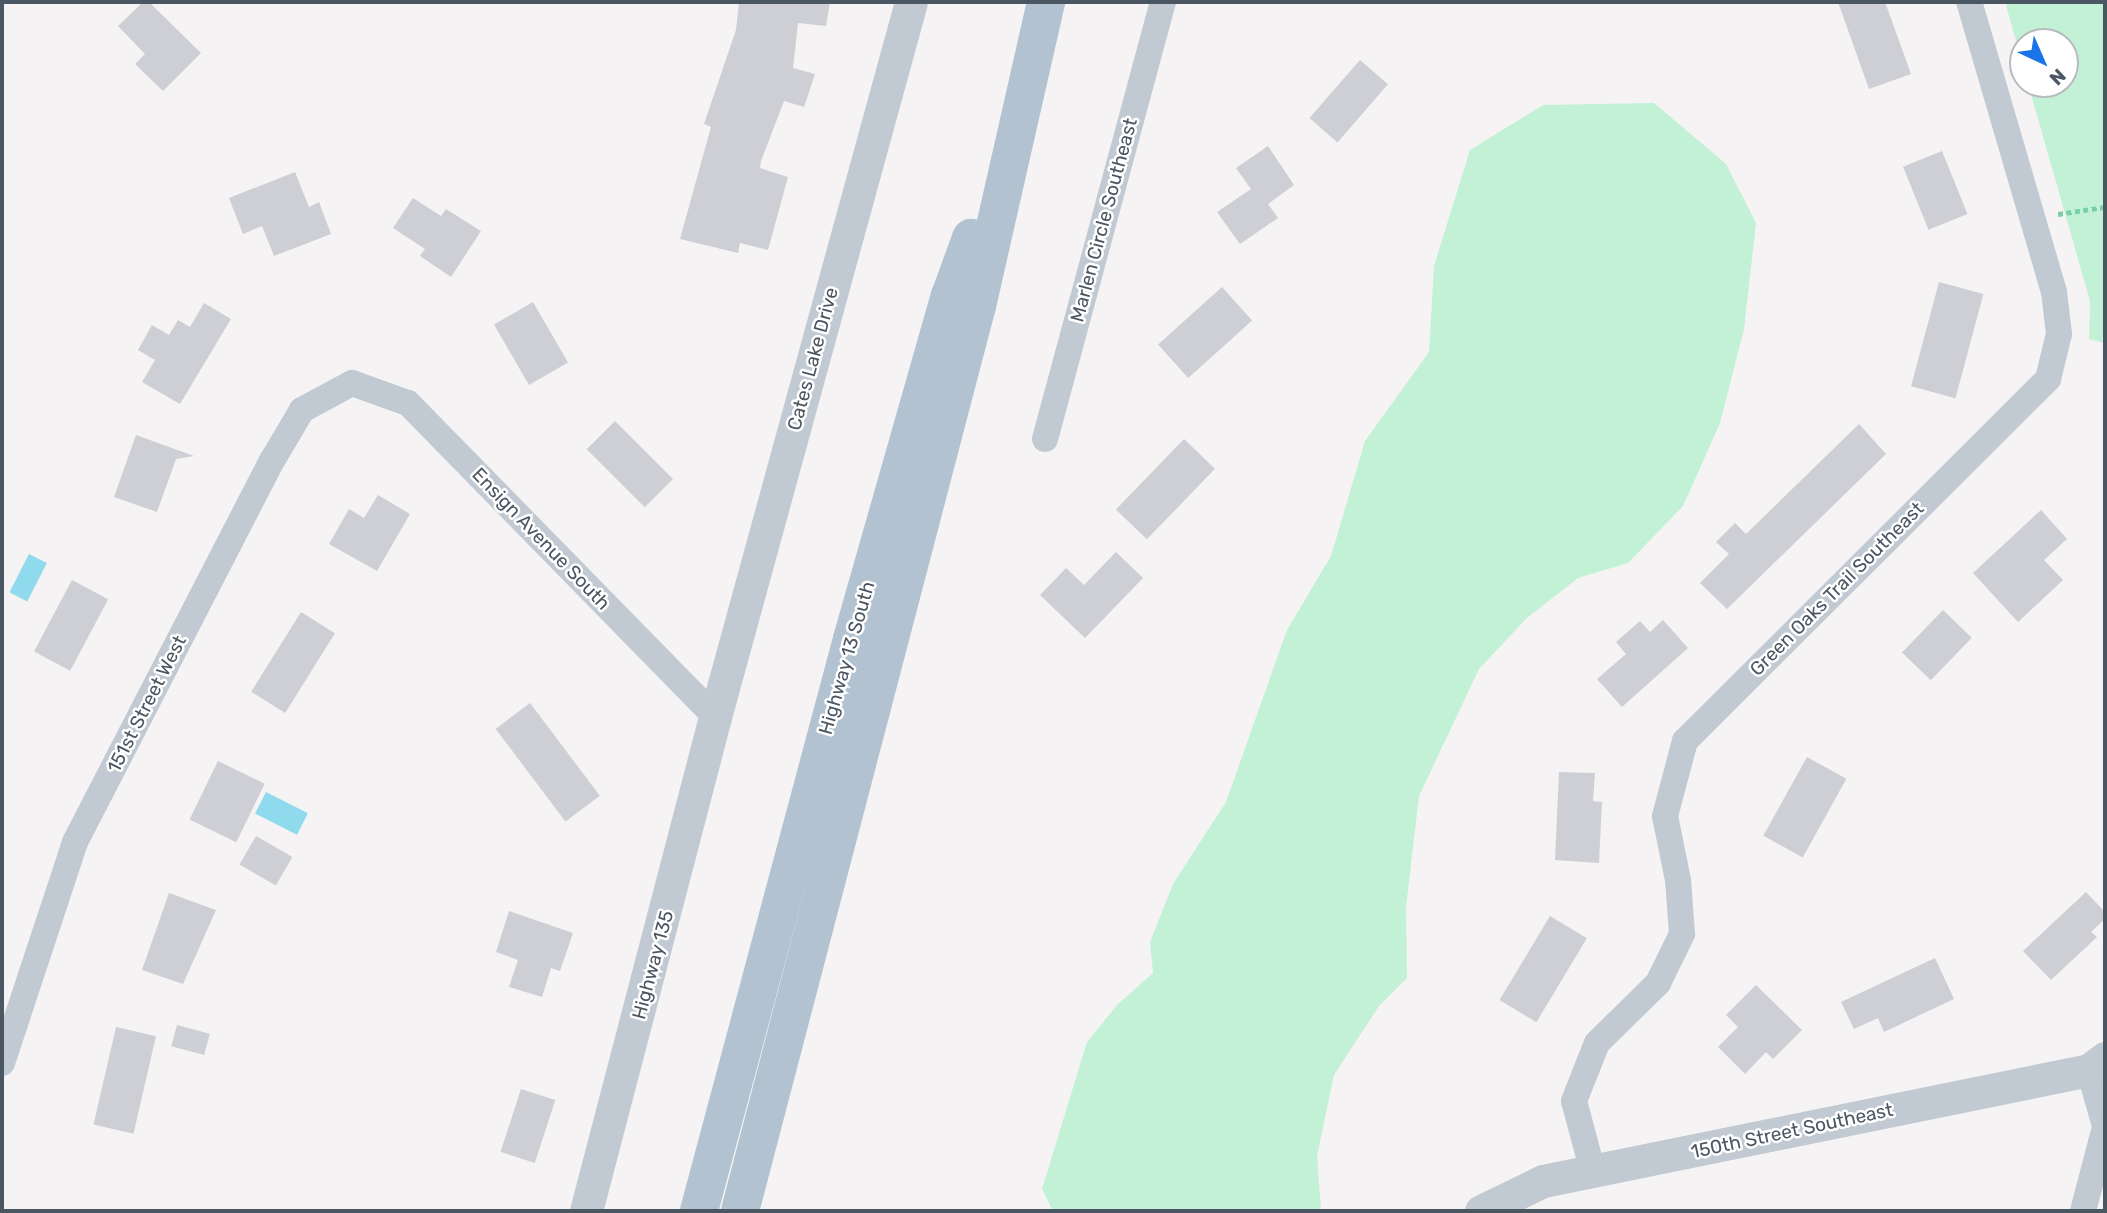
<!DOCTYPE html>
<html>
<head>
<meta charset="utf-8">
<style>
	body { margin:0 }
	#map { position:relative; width:2107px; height:1213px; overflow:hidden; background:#f5f3f3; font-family:Rubik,sans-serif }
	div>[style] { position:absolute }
	.green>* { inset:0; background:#c3f1d5 }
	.water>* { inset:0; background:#90daee; transform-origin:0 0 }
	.building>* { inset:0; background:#cdcfd5; transform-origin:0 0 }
	.path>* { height:4.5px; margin-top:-2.25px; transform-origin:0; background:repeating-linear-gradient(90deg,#7ad0a6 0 5px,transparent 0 8.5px) }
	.minor>* { height:26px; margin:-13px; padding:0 13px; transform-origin:13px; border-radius:13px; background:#c1cad2 }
	.tertiary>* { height:33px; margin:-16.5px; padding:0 16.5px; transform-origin:16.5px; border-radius:16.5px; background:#c1cad2 }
	.primary>* { height:38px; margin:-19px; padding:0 19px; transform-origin:19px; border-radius:19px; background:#b3c2d1 }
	span { translate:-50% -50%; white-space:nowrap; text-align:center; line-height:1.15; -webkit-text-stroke:5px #fff; paint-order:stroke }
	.street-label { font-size:19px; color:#4a5661 }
	.frame { position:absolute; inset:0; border:4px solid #4a5661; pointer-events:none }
	.north { position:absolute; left:2009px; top:28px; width:70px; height:70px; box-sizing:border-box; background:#fff; border:2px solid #b7bbc0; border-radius:50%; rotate:136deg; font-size:19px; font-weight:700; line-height:28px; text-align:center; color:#4a5661 }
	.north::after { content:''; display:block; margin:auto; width:24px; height:32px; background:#1a73e8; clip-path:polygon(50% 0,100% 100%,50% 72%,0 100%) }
</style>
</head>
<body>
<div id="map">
	<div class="green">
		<div style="clip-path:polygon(2013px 2px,2105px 2px,2105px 343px,2089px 339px,2090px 301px,2028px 84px,2065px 84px,2065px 42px,2023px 42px,2023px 66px,2006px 5px)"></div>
		<div style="clip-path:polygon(1654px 103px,1726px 164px,1756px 223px,1744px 329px,1720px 423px,1683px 506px,1628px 563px,1578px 578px,1528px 617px,1479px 669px,1419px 796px,1406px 907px,1407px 978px,1379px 1006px,1334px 1075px,1317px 1156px,1321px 1211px,1053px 1211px,1042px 1189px,1087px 1042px,1117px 1005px,1153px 973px,1150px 942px,1173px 884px,1226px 802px,1287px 630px,1331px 556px,1365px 441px,1429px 352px,1434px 266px,1470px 150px,1543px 105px)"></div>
	</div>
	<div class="water">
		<div style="left:29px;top:554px;width:20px;height:43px;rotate:27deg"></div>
		<div style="left:266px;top:792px;width:47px;height:24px;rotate:27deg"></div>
	</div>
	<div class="building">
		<div style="clip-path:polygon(143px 2px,149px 2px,201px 53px,163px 91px,135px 64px,145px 54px,118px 26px)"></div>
		<div style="clip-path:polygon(739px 2px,830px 2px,826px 26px,798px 23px,793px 68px,815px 74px,804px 107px,784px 101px,761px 161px,760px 168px,788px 177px,768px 250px,740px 243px,738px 253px,680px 239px,711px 127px,704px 124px,736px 30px)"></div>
		<div style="clip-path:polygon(1838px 2px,1885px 2px,1911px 74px,1869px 89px)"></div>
		<div style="left:1360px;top:60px;width:37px;height:77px;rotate:41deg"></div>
		<div style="clip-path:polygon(1268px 146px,1294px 185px,1268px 204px,1278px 218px,1240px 244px,1217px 212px,1251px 189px,1236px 168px)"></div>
		<div style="left:1942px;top:151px;width:68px;height:42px;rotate:68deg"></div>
		<div style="clip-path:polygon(295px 172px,309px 207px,319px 202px,331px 234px,274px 256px,262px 226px,243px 234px,229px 198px)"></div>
		<div style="clip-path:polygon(413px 198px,441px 216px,446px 209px,481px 231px,451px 277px,420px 256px,425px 249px,393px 228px)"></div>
		<div style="left:1939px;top:282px;width:46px;height:108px;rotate:15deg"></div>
		<div style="left:1222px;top:287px;width:45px;height:86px;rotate:48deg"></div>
		<div style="left:533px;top:302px;width:70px;height:45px;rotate:60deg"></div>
		<div style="clip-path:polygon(204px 303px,231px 319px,180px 404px,142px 382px,155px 360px,138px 350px,152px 325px,169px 335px,178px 320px,190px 327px)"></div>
		<div style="left:615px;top:421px;width:82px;height:40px;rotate:45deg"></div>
		<div style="clip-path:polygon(1859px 424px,1886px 454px,1727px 609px,1700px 583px,1729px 554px,1716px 542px,1735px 523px,1746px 534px)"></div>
		<div style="clip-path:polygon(136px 435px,194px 456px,176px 459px,157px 512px,114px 497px)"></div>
		<div style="left:1184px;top:439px;width:43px;height:98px;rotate:44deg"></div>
		<div style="clip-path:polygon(378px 495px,410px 514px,377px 571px,329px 544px,349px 509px,364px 518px)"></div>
		<div style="clip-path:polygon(2041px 510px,2067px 539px,2044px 560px,2063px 580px,2018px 622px,1973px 573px)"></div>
		<div style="clip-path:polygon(1116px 552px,1143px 578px,1085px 638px,1040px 595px,1066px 568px,1084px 585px)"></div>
		<div style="left:72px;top:580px;width:41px;height:81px;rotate:28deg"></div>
		<div style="left:1943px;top:610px;width:40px;height:59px;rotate:44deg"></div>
		<div style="left:301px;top:612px;width:40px;height:94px;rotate:32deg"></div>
		<div style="clip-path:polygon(1663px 620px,1688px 648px,1622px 707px,1597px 679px,1626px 654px,1616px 642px,1640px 621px,1650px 632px)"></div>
		<div style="left:530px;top:703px;width:116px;height:43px;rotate:53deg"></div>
		<div style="left:1807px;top:757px;width:45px;height:90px;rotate:29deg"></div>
		<div style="left:218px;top:761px;width:52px;height:65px;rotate:26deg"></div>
		<div style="clip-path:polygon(1559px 772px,1595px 773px,1593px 801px,1602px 802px,1599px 863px,1555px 860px)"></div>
		<div style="left:256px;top:836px;width:42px;height:33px;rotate:30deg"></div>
		<div style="clip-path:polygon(2086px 892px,2105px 912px,2105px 919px,2091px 932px,2097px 937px,2051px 980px,2023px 951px)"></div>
		<div style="clip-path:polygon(169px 893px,216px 910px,183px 984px,142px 970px)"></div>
		<div style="clip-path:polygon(509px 911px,573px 933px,560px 971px,551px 968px,542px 997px,509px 987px,518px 960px,496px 952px)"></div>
		<div style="left:1550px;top:916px;width:43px;height:98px;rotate:31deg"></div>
		<div style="clip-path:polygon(1935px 958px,1954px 999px,1884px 1032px,1878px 1018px,1854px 1029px,1841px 1002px)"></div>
		<div style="clip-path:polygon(1756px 985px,1802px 1030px,1773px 1059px,1766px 1052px,1745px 1074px,1718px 1047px,1738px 1027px,1726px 1015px)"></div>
		<div style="left:177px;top:1025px;width:34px;height:22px;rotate:15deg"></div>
		<div style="left:116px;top:1027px;width:41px;height:100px;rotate:13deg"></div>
		<div style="left:521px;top:1089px;width:36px;height:66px;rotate:18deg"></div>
	</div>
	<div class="path">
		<div style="left:2058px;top:214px;width:48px;rotate:-8.5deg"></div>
	</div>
	<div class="minor">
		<div style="left:1045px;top:439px;width:453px;rotate:-74.9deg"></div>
		<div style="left:2px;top:1063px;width:233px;rotate:-71.7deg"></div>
		<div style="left:75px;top:842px;width:431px;rotate:-62.7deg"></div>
		<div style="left:273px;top:459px;width:57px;rotate:-59.4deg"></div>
		<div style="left:302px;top:410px;width:57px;rotate:-28.4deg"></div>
		<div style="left:352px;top:383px;width:59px;rotate:19.7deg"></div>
		<div style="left:408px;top:403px;width:439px;rotate:45.6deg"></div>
		<div style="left:2089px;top:1070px;width:58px;rotate:74.1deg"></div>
		<div style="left:1593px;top:1172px;width:73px;rotate:-105deg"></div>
		<div style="left:1574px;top:1101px;width:62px;rotate:-68.4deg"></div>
		<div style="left:1597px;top:1043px;width:86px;rotate:-44.5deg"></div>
		<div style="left:1658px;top:983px;width:55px;rotate:-63.9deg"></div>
		<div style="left:1682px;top:934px;width:54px;rotate:-94.2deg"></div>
		<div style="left:1678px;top:880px;width:65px;rotate:-101.5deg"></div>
		<div style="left:1665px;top:816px;width:78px;rotate:-75.1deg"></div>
		<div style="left:1685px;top:741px;width:513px;rotate:-44.92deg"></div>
		<div style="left:2048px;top:379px;width:46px;rotate:-76.3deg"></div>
		<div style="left:2059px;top:334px;width:42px;rotate:-96.8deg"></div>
		<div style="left:2054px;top:292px;width:302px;rotate:-106.3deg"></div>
		<div style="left:2083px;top:1211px;width:87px;rotate:-75.3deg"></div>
	</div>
	<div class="tertiary">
		<div style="left:586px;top:1211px;width:511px;rotate:-75.36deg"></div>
		<div style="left:715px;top:717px;width:741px;rotate:-74.67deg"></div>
		<div style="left:1481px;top:1211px;width:69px;rotate:-25.8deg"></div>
		<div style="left:1543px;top:1181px;width:557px;rotate:-11.49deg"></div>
		<div style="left:2089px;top:1070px;width:20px;rotate:-37deg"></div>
	</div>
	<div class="primary">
		<div style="left:699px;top:1211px;width:592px;rotate:-75.02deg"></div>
		<div style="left:852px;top:639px;width:357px;rotate:-74.1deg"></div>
		<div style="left:950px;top:296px;width:62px;rotate:-70.1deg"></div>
		<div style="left:740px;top:1211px;width:936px;rotate:-75.33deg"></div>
		<div style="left:977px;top:306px;width:312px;rotate:-77.2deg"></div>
	</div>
	<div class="street-label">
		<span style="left:1104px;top:220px;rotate:-75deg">Marlen Circle Southeast</span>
		<span style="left:813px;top:359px;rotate:-75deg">Cates Lake Drive</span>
		<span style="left:541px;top:539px;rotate:46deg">Ensign Avenue South</span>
		<span style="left:1837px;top:589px;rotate:-45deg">Green Oaks Trail Southeast</span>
		<span style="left:847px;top:658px;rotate:-74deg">Highway 13 South</span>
		<span style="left:147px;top:704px;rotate:-63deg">151st Street West</span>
		<span style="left:653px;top:965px;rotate:-75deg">Highway 135</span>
		<span style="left:1792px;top:1131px;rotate:-12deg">150th Street Southeast</span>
	</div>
	<div class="frame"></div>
	<div class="north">N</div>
</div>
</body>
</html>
